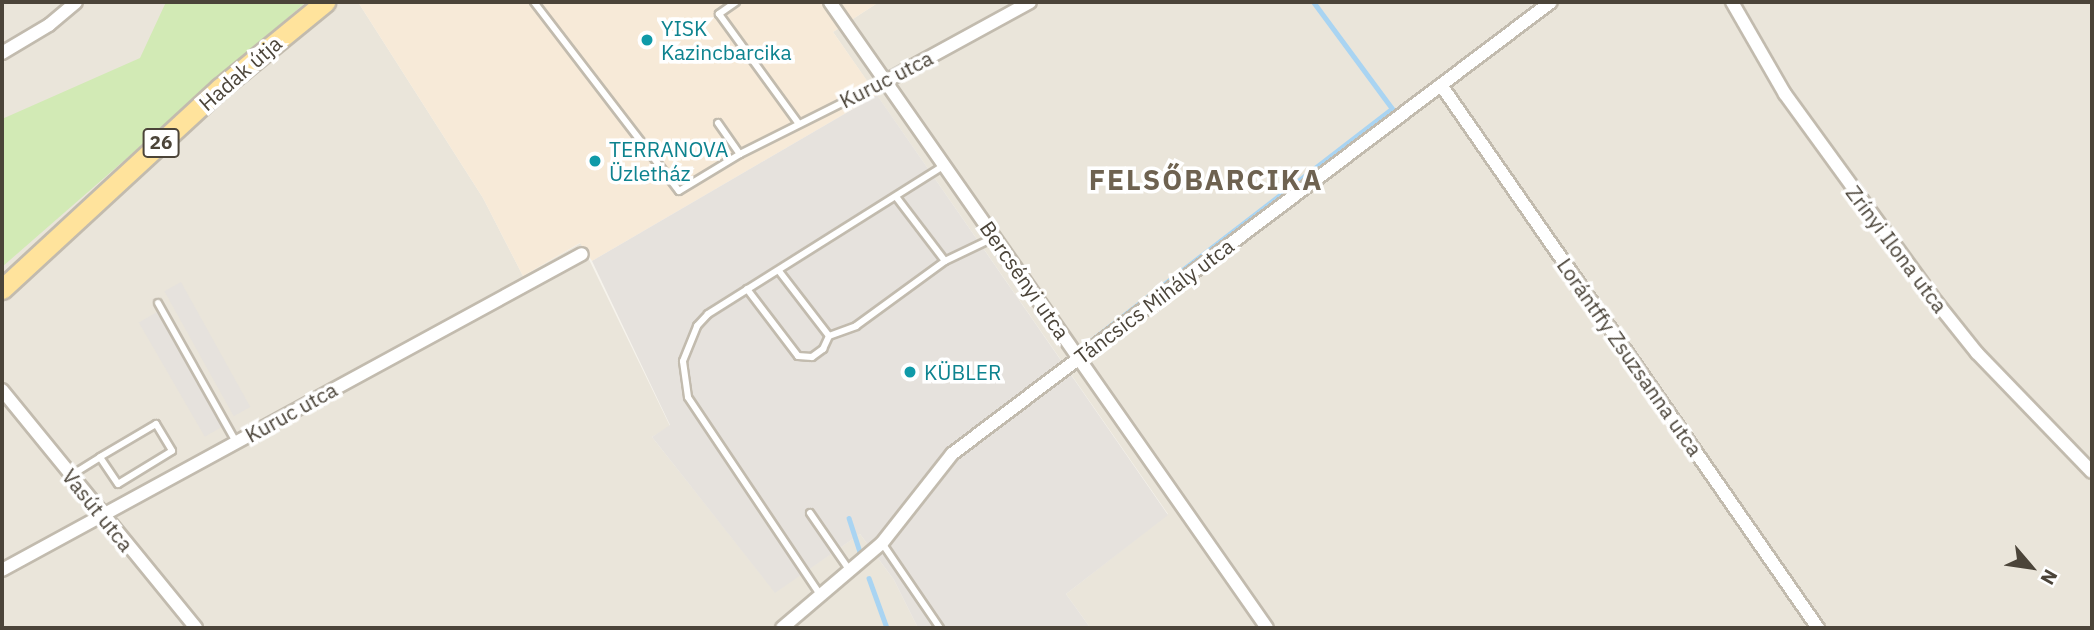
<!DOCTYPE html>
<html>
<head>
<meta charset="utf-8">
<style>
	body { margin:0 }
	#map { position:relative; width:2094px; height:630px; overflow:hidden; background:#f6f3ec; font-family:"IBM Plex Sans",sans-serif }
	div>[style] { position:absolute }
	.residential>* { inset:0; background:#eae5da }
	.commercial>* { inset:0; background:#f7ead8 }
	.industrial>* { inset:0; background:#e6e2dd; transform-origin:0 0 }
	.green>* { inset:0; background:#d2eab5 }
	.stream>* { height:4.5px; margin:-2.25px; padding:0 2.25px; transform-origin:2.25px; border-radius:2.25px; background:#a9d4f2 }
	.roads { filter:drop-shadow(2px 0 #c2bbae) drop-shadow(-2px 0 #c2bbae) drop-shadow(0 2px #c2bbae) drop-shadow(0 -2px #c2bbae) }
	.service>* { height:6px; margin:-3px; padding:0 3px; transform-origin:3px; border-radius:3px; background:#fff }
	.minor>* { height:12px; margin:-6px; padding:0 6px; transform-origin:6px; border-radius:6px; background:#fff }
	.primary>* { height:19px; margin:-9.5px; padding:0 9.5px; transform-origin:9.5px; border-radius:9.5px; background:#ffe39c }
	.dots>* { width:19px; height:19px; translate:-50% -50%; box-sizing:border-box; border:4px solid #fff; border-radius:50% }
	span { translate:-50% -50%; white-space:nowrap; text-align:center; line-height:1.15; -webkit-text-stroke:7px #fff; paint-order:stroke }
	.shield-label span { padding:2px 5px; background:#fff; border:2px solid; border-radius:5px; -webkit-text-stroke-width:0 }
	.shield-label { font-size:19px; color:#4b4439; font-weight:700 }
	.culture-label { font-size:21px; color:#0d838f }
	.left { translate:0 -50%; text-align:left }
	.street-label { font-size:21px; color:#4b4439 }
	.district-label { font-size:28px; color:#6e6250; font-weight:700; letter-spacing:2px }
	.frame { position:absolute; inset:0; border:4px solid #4b4439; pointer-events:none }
	.north { position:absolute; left:1996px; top:532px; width:70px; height:70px; -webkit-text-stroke:5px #fff; paint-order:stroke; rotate:119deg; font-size:19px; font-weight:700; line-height:28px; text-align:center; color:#4b4439 }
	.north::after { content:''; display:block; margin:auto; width:24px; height:32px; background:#4b4439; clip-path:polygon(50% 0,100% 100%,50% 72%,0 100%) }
</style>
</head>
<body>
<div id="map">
	<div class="residential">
		<div style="clip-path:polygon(2px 2px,358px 2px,483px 198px,523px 276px,581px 243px,670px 426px,652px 437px,775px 592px,860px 534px,894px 580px,918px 628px,2px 628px)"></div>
		<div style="clip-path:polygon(879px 2px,2092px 2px,2092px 628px,1086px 628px,1089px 626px,1066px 594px,1168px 514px,833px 32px)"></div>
	</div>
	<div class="commercial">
		<div style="clip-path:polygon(358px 2px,879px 2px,833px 32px,877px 95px,592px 261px,580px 243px,523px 276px,483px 198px)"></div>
	</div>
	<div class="industrial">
		<div style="clip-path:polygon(877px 95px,1168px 515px,1066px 594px,1089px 626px,1086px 628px,918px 628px,894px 580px,860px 534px,775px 593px,652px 437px,670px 425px,592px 261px)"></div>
		<div style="left:181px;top:282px;width:143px;height:19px;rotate:61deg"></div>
		<div style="left:157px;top:312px;width:132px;height:21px;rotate:60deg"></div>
	</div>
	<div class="green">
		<div style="clip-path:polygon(166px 2px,306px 2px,2px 267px,2px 119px,140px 58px)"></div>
	</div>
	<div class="stream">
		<div style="left:1089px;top:342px;width:382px;rotate:-37.6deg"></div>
		<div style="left:1392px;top:109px;width:133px;rotate:-126.4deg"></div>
		<div style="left:849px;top:518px;width:36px;rotate:72deg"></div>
		<div style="left:869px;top:578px;width:53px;rotate:70.2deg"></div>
	</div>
	<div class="roads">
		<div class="service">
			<div style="left:534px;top:2px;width:238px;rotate:52.5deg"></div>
			<div style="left:679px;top:191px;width:71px;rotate:-31.2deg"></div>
			<div style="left:736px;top:2px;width:21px;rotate:145deg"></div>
			<div style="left:719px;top:14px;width:136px;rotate:54deg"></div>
			<div style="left:718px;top:123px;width:38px;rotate:55deg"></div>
			<div style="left:740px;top:154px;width:163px;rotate:-26.6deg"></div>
			<div style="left:897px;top:198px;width:79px;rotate:52.7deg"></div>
			<div style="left:779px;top:271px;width:82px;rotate:52.4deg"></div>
			<div style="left:747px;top:289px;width:84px;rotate:52.7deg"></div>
			<div style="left:798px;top:356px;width:14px;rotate:4deg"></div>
			<div style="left:812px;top:357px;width:14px;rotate:-36deg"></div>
			<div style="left:823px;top:349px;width:14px;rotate:-65deg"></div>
			<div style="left:829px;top:336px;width:29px;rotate:-20deg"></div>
			<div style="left:856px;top:326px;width:110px;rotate:-36.1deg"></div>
			<div style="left:945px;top:261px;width:55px;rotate:-25.6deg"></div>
			<div style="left:158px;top:303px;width:159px;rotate:60.7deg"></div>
			<div style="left:70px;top:476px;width:36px;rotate:-32deg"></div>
			<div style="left:100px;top:457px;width:65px;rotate:-30.5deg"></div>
			<div style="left:156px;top:424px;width:31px;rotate:59deg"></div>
			<div style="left:172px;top:451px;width:63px;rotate:148.6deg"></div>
			<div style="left:118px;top:484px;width:32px;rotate:-124deg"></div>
			<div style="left:810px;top:513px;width:67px;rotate:55.4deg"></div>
			<div style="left:882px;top:543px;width:103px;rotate:55.7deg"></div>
			<div style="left:821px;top:596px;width:239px;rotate:-123.8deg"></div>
			<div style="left:688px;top:397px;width:36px;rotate:-98deg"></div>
			<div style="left:683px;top:361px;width:38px;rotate:-68deg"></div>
			<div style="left:697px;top:326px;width:16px;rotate:-47deg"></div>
			<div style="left:708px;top:314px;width:280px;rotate:-32.2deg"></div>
		</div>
		<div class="minor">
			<div style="left:830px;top:2px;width:763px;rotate:55.08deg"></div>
			<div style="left:1732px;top:2px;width:106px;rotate:60.1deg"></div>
			<div style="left:1785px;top:94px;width:258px;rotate:54deg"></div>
			<div style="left:1937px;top:303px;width:64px;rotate:51.3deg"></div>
			<div style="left:1977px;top:353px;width:165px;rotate:46deg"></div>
			<div style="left:2px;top:53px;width:55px;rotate:-30.8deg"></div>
			<div style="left:49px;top:25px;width:35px;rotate:-40deg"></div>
			<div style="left:886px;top:81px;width:164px;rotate:-28.7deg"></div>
			<div style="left:1441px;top:85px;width:661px;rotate:55.23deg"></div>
			<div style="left:2px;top:390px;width:307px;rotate:50.8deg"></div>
			<div style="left:2px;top:570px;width:660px;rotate:-28.58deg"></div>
			<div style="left:782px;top:628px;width:131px;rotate:-40.4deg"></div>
			<div style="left:882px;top:543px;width:113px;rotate:-51.8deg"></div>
			<div style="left:952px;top:454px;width:750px;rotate:-37.04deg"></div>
		</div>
		<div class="primary">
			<div style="left:2px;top:289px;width:297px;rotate:-42.7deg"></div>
			<div style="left:220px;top:88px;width:136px;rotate:-39.3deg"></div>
		</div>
	</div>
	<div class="dots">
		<div style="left:647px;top:40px;background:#0f9aa8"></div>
		<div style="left:595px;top:161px;background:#0f9aa8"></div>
		<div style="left:910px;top:372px;background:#0f9aa8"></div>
	</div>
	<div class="shield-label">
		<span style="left:161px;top:143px">26</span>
	</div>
	<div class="culture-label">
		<span class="left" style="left:661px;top:40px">YISK<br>Kazincbarcika</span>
		<span class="left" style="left:609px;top:161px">TERRANOVA<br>Üzletház</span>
		<span class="left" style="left:924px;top:372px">KÜBLER</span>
	</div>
	<div class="street-label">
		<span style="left:240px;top:73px;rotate:-41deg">Hadak útja</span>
		<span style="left:886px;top:79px;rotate:-27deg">Kuruc utca</span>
		<span style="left:1897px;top:249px;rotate:53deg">Zrínyi Ilona utca</span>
		<span style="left:1025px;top:280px;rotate:55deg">Bercsényi utca</span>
		<span style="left:1154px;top:301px;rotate:-37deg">Táncsics Mihály utca</span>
		<span style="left:1630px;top:357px;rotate:55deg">Lorántffy Zsuzsanna utca</span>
		<span style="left:291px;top:412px;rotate:-29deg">Kuruc utca</span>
		<span style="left:98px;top:510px;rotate:51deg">Vasút utca</span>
	</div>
	<div class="district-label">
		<span style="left:1206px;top:180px">FELSŐBARCIKA</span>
	</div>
	<div class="frame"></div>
	<div class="north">N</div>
</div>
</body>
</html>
